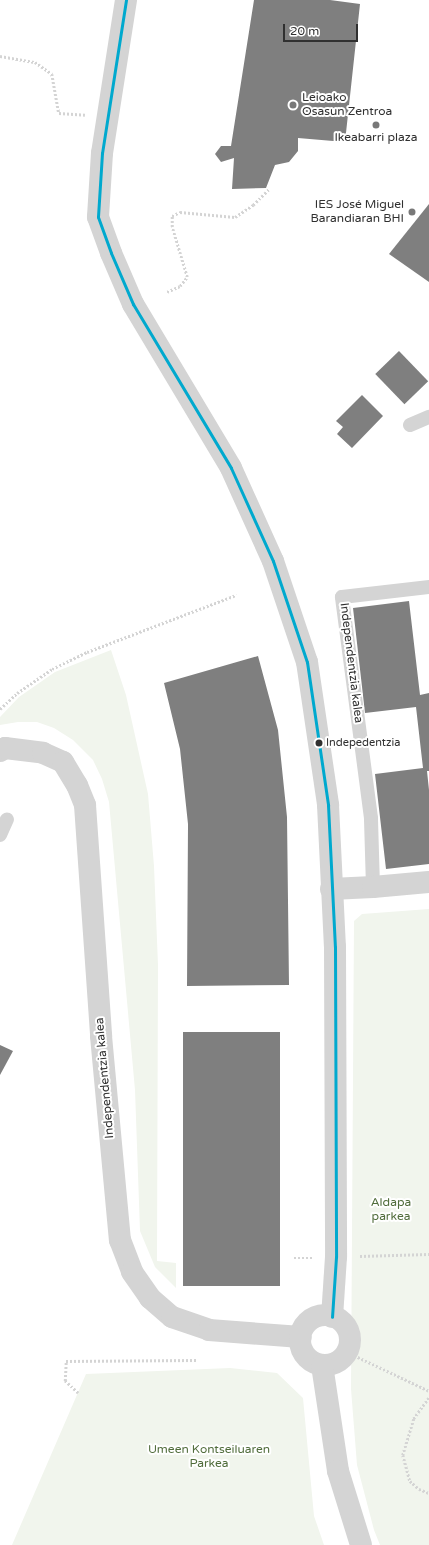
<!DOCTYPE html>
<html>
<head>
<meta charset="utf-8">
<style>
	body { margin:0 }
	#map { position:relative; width:429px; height:1545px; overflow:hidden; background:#fff; font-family:"Varela Round",sans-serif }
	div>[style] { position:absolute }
	.green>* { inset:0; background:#f1f5ed }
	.building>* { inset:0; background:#7f7f7f; transform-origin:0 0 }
	.path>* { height:2.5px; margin-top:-1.25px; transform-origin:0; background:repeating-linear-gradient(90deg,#d4d4d4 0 2px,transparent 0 4px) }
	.lane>* { height:14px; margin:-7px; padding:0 7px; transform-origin:7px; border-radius:7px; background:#d4d4d4 }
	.street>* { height:22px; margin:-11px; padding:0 11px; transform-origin:11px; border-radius:11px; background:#d4d4d4 }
	.street>.ring { margin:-11px; padding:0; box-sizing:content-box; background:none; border:22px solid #d4d4d4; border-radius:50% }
	.bus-1>* { height:3px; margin:-1.5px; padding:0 1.5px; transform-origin:1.5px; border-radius:1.5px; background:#00a9ce }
	.dots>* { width:11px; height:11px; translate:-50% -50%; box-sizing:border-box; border:2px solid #fff; border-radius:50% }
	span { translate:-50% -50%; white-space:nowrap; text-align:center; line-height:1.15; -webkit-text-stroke:4px #fff; paint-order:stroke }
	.bus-label { font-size:11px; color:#303030 }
	.left { translate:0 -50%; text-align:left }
	.poi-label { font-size:12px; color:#303030 }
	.right { translate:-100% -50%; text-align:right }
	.street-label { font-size:12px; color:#303030 }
	.park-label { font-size:12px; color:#516d3c }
	.scale { position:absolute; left:283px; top:24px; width:75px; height:18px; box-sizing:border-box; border:2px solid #303030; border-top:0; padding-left:5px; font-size:12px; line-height:14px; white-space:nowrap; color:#303030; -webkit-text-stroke:3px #fff; paint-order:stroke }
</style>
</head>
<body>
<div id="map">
	<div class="green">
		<div style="clip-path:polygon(111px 650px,126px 695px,148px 794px,154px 866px,158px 965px,157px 1261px,176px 1263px,176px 1288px,155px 1267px,140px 1231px,135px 1090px,109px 802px,102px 779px,93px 760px,73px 740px,54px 728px,37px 722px,18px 722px,0 725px,0 717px,19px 697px,55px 672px)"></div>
		<div style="clip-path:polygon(429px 909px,429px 1545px,380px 1545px,374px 1530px,357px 1465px,351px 1389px,354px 921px,362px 914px)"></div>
		<div style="clip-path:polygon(230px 1368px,277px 1373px,303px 1398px,314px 1516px,324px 1545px,12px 1545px,86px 1374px)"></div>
	</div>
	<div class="building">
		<div style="clip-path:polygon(254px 0,330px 0,360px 4px,345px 142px,298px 138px,298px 151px,289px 162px,275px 165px,266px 188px,232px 189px,234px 158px,221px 162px,215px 154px,221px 146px,231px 146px)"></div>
		<div style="clip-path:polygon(429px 204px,429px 282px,389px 254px)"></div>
		<div style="left:399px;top:351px;width:42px;height:33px;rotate:46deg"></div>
		<div style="clip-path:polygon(362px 395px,383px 416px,352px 448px,337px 434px,343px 427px,336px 421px)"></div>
		<div style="clip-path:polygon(409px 601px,420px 695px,429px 693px,429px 771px,427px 771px,429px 790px,429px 864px,386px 869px,375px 774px,423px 768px,416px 707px,365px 713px,353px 608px)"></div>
		<div style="clip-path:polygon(258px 656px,278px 730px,287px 817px,289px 985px,187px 986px,188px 824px,180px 749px,164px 683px)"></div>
		<div style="left:183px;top:1032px;width:97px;height:254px"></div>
		<div style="clip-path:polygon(0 1045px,13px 1051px,0 1075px)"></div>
	</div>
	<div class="path">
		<div style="left:0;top:56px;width:36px;rotate:10deg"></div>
		<div style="left:35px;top:62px;width:21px;rotate:35deg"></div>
		<div style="left:52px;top:74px;width:40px;rotate:80deg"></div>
		<div style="left:59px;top:113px;width:26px;rotate:4deg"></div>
		<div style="left:167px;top:292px;width:14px;rotate:-25deg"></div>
		<div style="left:180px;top:286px;width:11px;rotate:-52deg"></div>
		<div style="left:187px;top:277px;width:52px;rotate:-106.7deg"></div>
		<div style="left:172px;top:227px;width:11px;rotate:-90deg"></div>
		<div style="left:172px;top:216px;width:9px;rotate:-27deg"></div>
		<div style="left:180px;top:212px;width:55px;rotate:5.2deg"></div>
		<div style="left:235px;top:217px;width:22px;rotate:-34deg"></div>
		<div style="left:253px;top:205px;width:23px;rotate:-45deg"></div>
		<div style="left:0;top:709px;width:23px;rotate:-43deg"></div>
		<div style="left:17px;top:693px;width:42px;rotate:-34.4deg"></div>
		<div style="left:52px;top:669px;width:39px;rotate:-26deg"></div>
		<div style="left:87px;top:652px;width:160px;rotate:-20.9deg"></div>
		<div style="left:360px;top:1256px;width:69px;rotate:-1.7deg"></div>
		<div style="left:294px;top:1258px;width:18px"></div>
		<div style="left:347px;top:1352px;width:91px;rotate:25.4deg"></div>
		<div style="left:78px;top:1393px;width:18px;rotate:-137deg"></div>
		<div style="left:65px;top:1381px;width:20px;rotate:-87deg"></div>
		<div style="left:66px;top:1361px;width:131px;rotate:-0.4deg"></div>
		<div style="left:429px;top:1398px;width:26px;rotate:126deg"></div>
		<div style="left:414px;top:1419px;width:38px;rotate:107deg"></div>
		<div style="left:403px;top:1455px;width:27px;rotate:75deg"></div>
		<div style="left:410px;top:1481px;width:12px;rotate:42deg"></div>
		<div style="left:419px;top:1489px;width:11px;rotate:22deg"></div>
	</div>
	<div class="lane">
		<div style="left:410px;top:425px;width:21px;rotate:-23deg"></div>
		<div style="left:0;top:835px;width:17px;rotate:-66deg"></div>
		<div style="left:373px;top:887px;width:69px;rotate:-91.7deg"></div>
		<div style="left:371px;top:818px;width:223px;rotate:-97.5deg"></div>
		<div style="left:342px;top:597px;width:88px;rotate:-6.6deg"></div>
	</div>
	<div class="street">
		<div style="left:126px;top:0;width:155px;rotate:98.9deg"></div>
		<div style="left:102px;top:153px;width:64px;rotate:93.6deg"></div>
		<div style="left:98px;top:217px;width:38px;rotate:70deg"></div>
		<div style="left:111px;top:253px;width:56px;rotate:66.7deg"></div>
		<div style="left:133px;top:304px;width:191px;rotate:59.1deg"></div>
		<div style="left:231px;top:468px;width:102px;rotate:65.7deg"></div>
		<div style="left:273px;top:561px;width:107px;rotate:71.4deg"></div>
		<div style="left:307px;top:662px;width:145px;rotate:81.6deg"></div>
		<div style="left:328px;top:805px;width:142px;rotate:87.2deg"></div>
		<div style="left:335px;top:947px;width:310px;rotate:89.8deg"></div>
		<div style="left:336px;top:1257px;width:60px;rotate:93.8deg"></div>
		<div style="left:0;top:751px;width:6px;rotate:-31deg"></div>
		<div style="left:5px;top:748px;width:38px;rotate:7deg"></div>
		<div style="left:43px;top:753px;width:22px;rotate:24deg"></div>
		<div style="left:63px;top:762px;width:27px;rotate:59deg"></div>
		<div style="left:77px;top:785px;width:22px;rotate:68deg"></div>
		<div style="left:85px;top:805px;width:232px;rotate:86deg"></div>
		<div style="left:101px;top:1036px;width:205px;rotate:84.7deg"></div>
		<div style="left:120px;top:1240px;width:34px;rotate:69deg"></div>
		<div style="left:132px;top:1272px;width:32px;rotate:55deg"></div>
		<div style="left:150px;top:1298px;width:29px;rotate:41deg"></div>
		<div style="left:172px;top:1317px;width:39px;rotate:19deg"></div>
		<div style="left:209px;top:1330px;width:92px;rotate:4.4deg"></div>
		<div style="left:331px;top:889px;width:42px;rotate:-2.7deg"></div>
		<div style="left:373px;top:887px;width:56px;rotate:-5.1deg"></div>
		<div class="ring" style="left:300px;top:1315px;width:28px;height:28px"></div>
		<div style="left:322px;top:1365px;width:107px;rotate:81.4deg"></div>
		<div style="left:338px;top:1471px;width:77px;rotate:72.7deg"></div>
	</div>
	<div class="bus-1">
		<div style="left:126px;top:0;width:155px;rotate:98.9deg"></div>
		<div style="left:102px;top:153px;width:64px;rotate:93.6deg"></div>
		<div style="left:98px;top:217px;width:38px;rotate:70deg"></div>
		<div style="left:111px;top:253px;width:56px;rotate:66.7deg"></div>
		<div style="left:133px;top:304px;width:191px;rotate:59.1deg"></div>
		<div style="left:231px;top:468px;width:102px;rotate:65.7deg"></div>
		<div style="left:273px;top:561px;width:107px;rotate:71.4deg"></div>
		<div style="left:307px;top:662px;width:145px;rotate:81.6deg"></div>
		<div style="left:328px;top:805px;width:142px;rotate:87.2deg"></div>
		<div style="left:335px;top:947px;width:310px;rotate:89.8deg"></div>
		<div style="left:336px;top:1257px;width:60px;rotate:93.8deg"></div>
	</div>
	<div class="dots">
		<div style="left:293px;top:105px;background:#787878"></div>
		<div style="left:376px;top:125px;background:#787878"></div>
		<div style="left:412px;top:212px;background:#787878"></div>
		<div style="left:319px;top:743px;background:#303030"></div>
	</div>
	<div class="bus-label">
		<span class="left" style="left:326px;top:743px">Indepedentzia</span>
	</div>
	<div class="poi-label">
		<span class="left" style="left:302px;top:105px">Leioako<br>Osasun Zentroa</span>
		<span style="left:376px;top:138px">Ikeabarri plaza</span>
		<span class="right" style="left:404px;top:212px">IES José Miguel<br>Barandiaran BHI</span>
	</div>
	<div class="street-label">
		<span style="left:351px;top:663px;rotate:83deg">Independentzia kalea</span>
		<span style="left:105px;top:1078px;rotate:-95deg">Independentzia kalea</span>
	</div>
	<div class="park-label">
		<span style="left:391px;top:1210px">Aldapa<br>parkea</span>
		<span style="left:209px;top:1457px">Umeen Kontseiluaren<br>Parkea</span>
	</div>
	<div class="scale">20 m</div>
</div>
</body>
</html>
